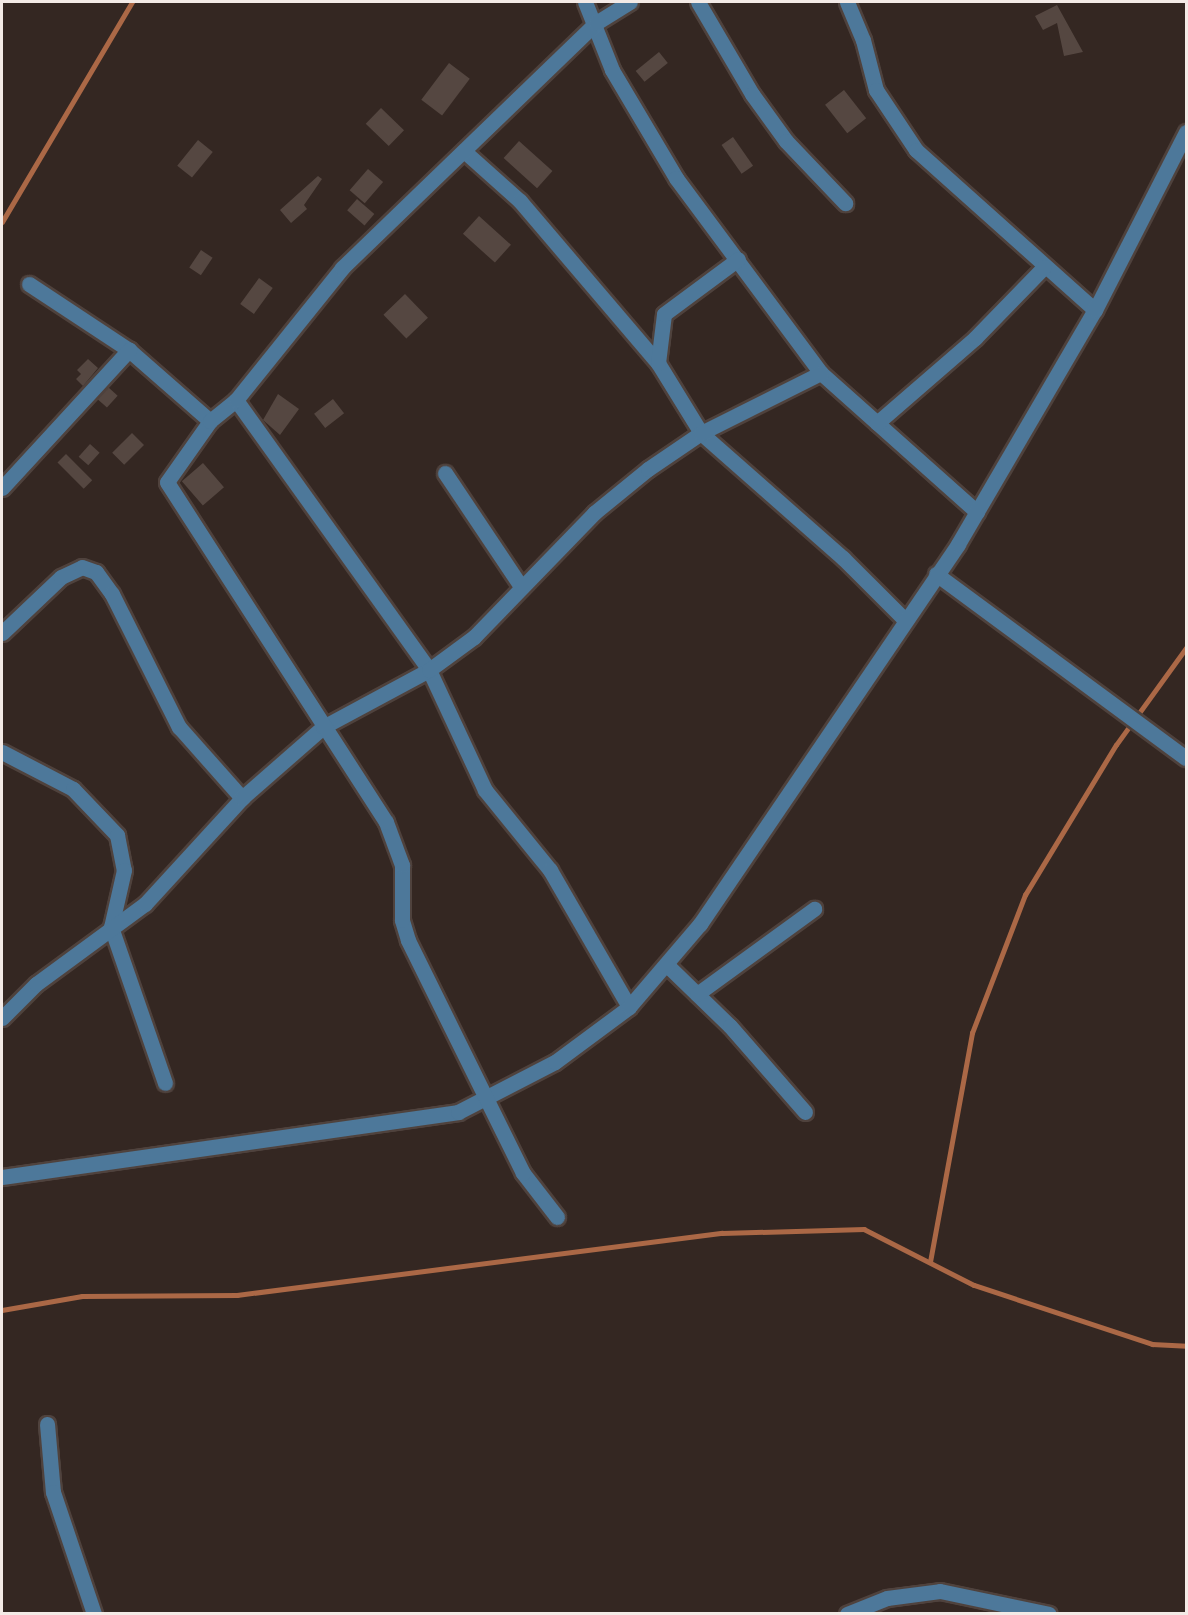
<!DOCTYPE html>
<html>
<head>
<meta charset="utf-8">
<style>
	body { margin:0 }
	#map { position:relative; width:1188px; height:1615px; overflow:hidden; background:#342722; font-family:"Nunito Sans",sans-serif }
	div>[style] { position:absolute }
	.stream>* { height:4.5px; margin:-2.25px; padding:0 2.25px; transform-origin:2.25px; border-radius:2.25px; background:#ab6846 }
	.building>* { inset:0; background:#554741; transform-origin:0 0 }
	.roads { filter:drop-shadow(2px 0 #4f423d) drop-shadow(-2px 0 #4f423d) drop-shadow(0 2px #4f423d) drop-shadow(0 -2px #4f423d) }
	.minor>* { height:15px; margin:-7.5px; padding:0 7.5px; transform-origin:7.5px; border-radius:7.5px; background:#4d789a }
	span { translate:-50% -50%; white-space:nowrap; text-align:center; line-height:1.15; -webkit-text-stroke:5px #342722; paint-order:stroke }
	.frame { position:absolute; inset:0; border:3px solid #f3eae6; pointer-events:none }
</style>
</head>
<body>
<div id="map">
	<div class="stream">
		<div style="left:2px;top:222px;width:256px;rotate:-59.4deg"></div>
		<div style="left:930px;top:1262px;width:233px;rotate:-79.6deg"></div>
		<div style="left:972px;top:1033px;width:148px;rotate:-69deg"></div>
		<div style="left:1025px;top:895px;width:175px;rotate:-58.8deg"></div>
		<div style="left:1116px;top:745px;width:120px;rotate:-54.2deg"></div>
		<div style="left:2px;top:1310px;width:81px;rotate:-9.9deg"></div>
		<div style="left:82px;top:1296px;width:155px;rotate:-0.4deg"></div>
		<div style="left:237px;top:1295px;width:489px;rotate:-7.3deg"></div>
		<div style="left:722px;top:1233px;width:142px;rotate:-1.6deg"></div>
		<div style="left:864px;top:1229px;width:123px;rotate:27deg"></div>
		<div style="left:974px;top:1285px;width:188px;rotate:18.3deg"></div>
		<div style="left:1152px;top:1344px;width:34px;rotate:3deg"></div>
	</div>
	<div class="building">
		<div style="clip-path:polygon(1057px 5px,1083px 52px,1064px 56px,1057px 23px,1043px 30px,1035px 16px)"></div>
		<div style="left:659px;top:52px;width:14px;height:30px;rotate:51deg"></div>
		<div style="left:449px;top:63px;width:26px;height:46px;rotate:37deg"></div>
		<div style="left:844px;top:90px;width:36px;height:24px;rotate:52deg"></div>
		<div style="left:381px;top:108px;width:32px;height:22px;rotate:44deg"></div>
		<div style="left:733px;top:137px;width:35px;height:14px;rotate:55deg"></div>
		<div style="left:198px;top:140px;width:19px;height:33px;rotate:39deg"></div>
		<div style="left:519px;top:141px;width:45px;height:23px;rotate:42deg"></div>
		<div style="left:368px;top:169px;width:20px;height:28px;rotate:41deg"></div>
		<div style="clip-path:polygon(318px 176px,322px 179px,304px 205px,307px 209px,291px 223px,280px 210px)"></div>
		<div style="left:357px;top:199px;width:23px;height:15px;rotate:41deg"></div>
		<div style="left:479px;top:216px;width:43px;height:24px;rotate:42deg"></div>
		<div style="left:201px;top:250px;width:14px;height:21px;rotate:34deg"></div>
		<div style="left:259px;top:278px;width:17px;height:32px;rotate:36deg"></div>
		<div style="left:405px;top:294px;width:33px;height:30px;rotate:46deg"></div>
		<div style="clip-path:polygon(88px 359px,98px 368px,83px 386px,76px 379px,81px 374px,77px 370px)"></div>
		<div style="left:108px;top:387px;width:13px;height:16px;rotate:42deg"></div>
		<div style="clip-path:polygon(278px 394px,299px 409px,280px 435px,263px 420px)"></div>
		<div style="left:333px;top:399px;width:18px;height:24px;rotate:52deg"></div>
		<div style="left:132px;top:433px;width:17px;height:28px;rotate:45deg"></div>
		<div style="left:90px;top:444px;width:13px;height:17px;rotate:42deg"></div>
		<div style="left:66px;top:454px;width:37px;height:12px;rotate:45deg"></div>
		<div style="left:203px;top:463px;width:32px;height:28px;rotate:49deg"></div>
	</div>
	<div class="roads">
		<div class="minor">
			<div style="left:585px;top:2px;width:73px;rotate:68.3deg"></div>
			<div style="left:612px;top:70px;width:126px;rotate:59.3deg"></div>
			<div style="left:676px;top:178px;width:243px;rotate:53.4deg"></div>
			<div style="left:821px;top:373px;width:209px;rotate:41.7deg"></div>
			<div style="left:698px;top:2px;width:107px;rotate:59.6deg"></div>
			<div style="left:752px;top:94px;width:58px;rotate:54.1deg"></div>
			<div style="left:786px;top:141px;width:86px;rotate:46.4deg"></div>
			<div style="left:847px;top:2px;width:41px;rotate:67.2deg"></div>
			<div style="left:863px;top:40px;width:52px;rotate:75.4deg"></div>
			<div style="left:876px;top:90px;width:72px;rotate:56.3deg"></div>
			<div style="left:916px;top:150px;width:240px;rotate:41.8deg"></div>
			<div style="left:464px;top:151px;width:75px;rotate:41.8deg"></div>
			<div style="left:520px;top:201px;width:213px;rotate:49.6deg"></div>
			<div style="left:658px;top:363px;width:82px;rotate:58.4deg"></div>
			<div style="left:701px;top:433px;width:189px;rotate:41.4deg"></div>
			<div style="left:843px;top:558px;width:88px;rotate:45deg"></div>
			<div style="left:29px;top:284px;width:120px;rotate:33.4deg"></div>
			<div style="left:129px;top:350px;width:108px;rotate:41.2deg"></div>
			<div style="left:658px;top:363px;width:49px;rotate:-83deg"></div>
			<div style="left:664px;top:314px;width:92px;rotate:-36.6deg"></div>
			<div style="left:236px;top:400px;width:332px;rotate:54.4deg"></div>
			<div style="left:429px;top:670px;width:132px;rotate:65deg"></div>
			<div style="left:485px;top:790px;width:103px;rotate:50.9deg"></div>
			<div style="left:550px;top:870px;width:158px;rotate:60deg"></div>
			<div style="left:877px;top:423px;width:130px;rotate:-40.9deg"></div>
			<div style="left:975px;top:338px;width:99px;rotate:-45.8deg"></div>
			<div style="left:445px;top:473px;width:135px;rotate:56.2deg"></div>
			<div style="left:2px;top:488px;width:188px;rotate:-47.4deg"></div>
			<div style="left:936px;top:574px;width:310px;rotate:36.4deg"></div>
			<div style="left:2px;top:633px;width:81px;rotate:-43.5deg"></div>
			<div style="left:61px;top:577px;width:23px;rotate:-25deg"></div>
			<div style="left:82px;top:567px;width:15px;rotate:20deg"></div>
			<div style="left:96px;top:572px;width:27px;rotate:54deg"></div>
			<div style="left:112px;top:594px;width:149px;rotate:63.3deg"></div>
			<div style="left:179px;top:727px;width:95px;rotate:48.4deg"></div>
			<div style="left:2px;top:752px;width:80px;rotate:27.5deg"></div>
			<div style="left:73px;top:789px;width:64px;rotate:46.3deg"></div>
			<div style="left:117px;top:835px;width:36px;rotate:79deg"></div>
			<div style="left:124px;top:870px;width:58px;rotate:102.8deg"></div>
			<div style="left:111px;top:927px;width:165px;rotate:70.9deg"></div>
			<div style="left:668px;top:966px;width:86px;rotate:44.1deg"></div>
			<div style="left:730px;top:1026px;width:114px;rotate:48.9deg"></div>
			<div style="left:697px;top:994px;width:145px;rotate:-36deg"></div>
			<div style="left:2px;top:1018px;width:48px;rotate:-45deg"></div>
			<div style="left:36px;top:984px;width:135px;rotate:-36.3deg"></div>
			<div style="left:145px;top:904px;width:144px;rotate:-47.5deg"></div>
			<div style="left:242px;top:798px;width:108px;rotate:-41.2deg"></div>
			<div style="left:323px;top:727px;width:120px;rotate:-28.3deg"></div>
			<div style="left:429px;top:670px;width:56px;rotate:-36.3deg"></div>
			<div style="left:474px;top:637px;width:173px;rotate:-45.9deg"></div>
			<div style="left:594px;top:513px;width:70px;rotate:-39.2deg"></div>
			<div style="left:648px;top:469px;width:64px;rotate:-34.2deg"></div>
			<div style="left:701px;top:433px;width:134px;rotate:-26.6deg"></div>
			<div style="left:2px;top:1177px;width:461px;rotate:-8.1deg"></div>
			<div style="left:458px;top:1112px;width:109px;rotate:-27.3deg"></div>
			<div style="left:555px;top:1062px;width:92px;rotate:-36.6deg"></div>
			<div style="left:629px;top:1007px;width:109px;rotate:-49.5deg"></div>
			<div style="left:700px;top:924px;width:459px;rotate:-55.8deg"></div>
			<div style="left:958px;top:544px;width:271px;rotate:-59.7deg"></div>
			<div style="left:1095px;top:310px;width:200px;rotate:-62.9deg"></div>
			<div style="left:557px;top:1217px;width:56px;rotate:-127.7deg"></div>
			<div style="left:523px;top:1173px;width:260px;rotate:-116.3deg"></div>
			<div style="left:408px;top:940px;width:21px;rotate:-107deg"></div>
			<div style="left:402px;top:920px;width:55px;rotate:-90deg"></div>
			<div style="left:402px;top:865px;width:46px;rotate:-110.4deg"></div>
			<div style="left:386px;top:822px;width:404px;rotate:-122.8deg"></div>
			<div style="left:167px;top:482px;width:75px;rotate:-54.8deg"></div>
			<div style="left:210px;top:421px;width:33px;rotate:-39deg"></div>
			<div style="left:236px;top:400px;width:169px;rotate:-51.2deg"></div>
			<div style="left:342px;top:268px;width:353px;rotate:-44deg"></div>
			<div style="left:596px;top:23px;width:40px;rotate:-32deg"></div>
			<div style="left:47px;top:1424px;width:68px;rotate:85deg"></div>
			<div style="left:53px;top:1492px;width:129px;rotate:71.4deg"></div>
			<div style="left:847px;top:1614px;width:43px;rotate:-21.8deg"></div>
			<div style="left:887px;top:1598px;width:53px;rotate:-7.5deg"></div>
			<div style="left:940px;top:1591px;width:111px;rotate:11.9deg"></div>
		</div>
	</div>
	<div class="frame"></div>
</div>
</body>
</html>
